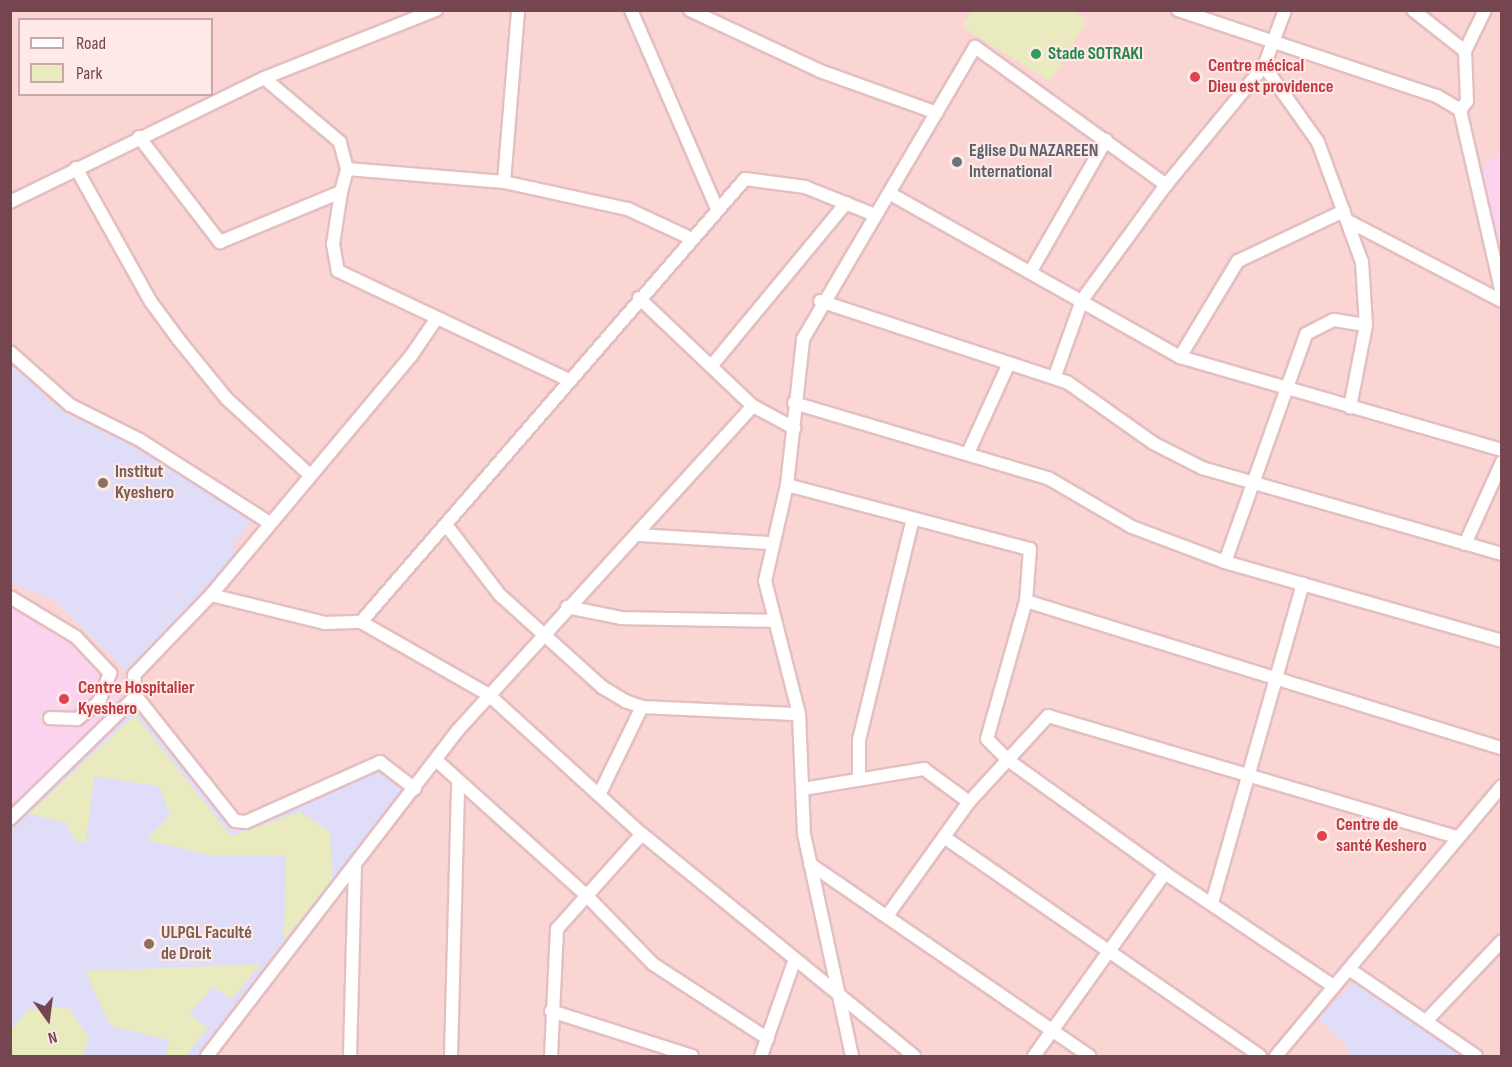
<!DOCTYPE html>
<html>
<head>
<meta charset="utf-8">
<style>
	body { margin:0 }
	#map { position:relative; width:1512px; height:1067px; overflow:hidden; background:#fde2e0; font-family:"Sofia Sans Condensed",sans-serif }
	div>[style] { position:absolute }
	.residential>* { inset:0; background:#fad5d4 }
	.education>* { inset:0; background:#e0ddf9 }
	.medical>* { inset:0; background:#fcd3ee }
	.green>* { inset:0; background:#e9ebbe }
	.roads { filter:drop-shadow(2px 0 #e4bfc1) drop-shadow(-2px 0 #e4bfc1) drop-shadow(0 2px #e4bfc1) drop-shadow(0 -2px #e4bfc1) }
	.minor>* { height:12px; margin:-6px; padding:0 6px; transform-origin:6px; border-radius:6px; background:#fff }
	.dots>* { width:16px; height:16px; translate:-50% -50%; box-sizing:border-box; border:3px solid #ffe9e7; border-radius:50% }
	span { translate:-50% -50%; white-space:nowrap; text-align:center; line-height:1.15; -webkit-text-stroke:4.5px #ffe9e7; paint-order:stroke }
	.leisure-label { font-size:18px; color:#27864d; font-weight:700 }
	.left { translate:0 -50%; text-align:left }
	.health-label { font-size:18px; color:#be3a42; font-weight:700 }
	.worship-label { font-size:18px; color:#5b616d; font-weight:700 }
	.education-label { font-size:18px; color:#785e54; font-weight:700 }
	.frame { position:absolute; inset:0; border:12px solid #75464f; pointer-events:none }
	.legend { position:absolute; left:18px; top:18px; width:195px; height:78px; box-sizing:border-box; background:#ffe9e7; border:2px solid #c8a8aa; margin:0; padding:8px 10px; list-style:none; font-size:18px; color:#75464f }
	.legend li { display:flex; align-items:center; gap:12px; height:30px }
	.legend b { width:30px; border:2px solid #c8a8aa }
	.north { position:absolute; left:18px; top:989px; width:60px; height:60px; -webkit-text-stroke:4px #ffe9e7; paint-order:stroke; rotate:166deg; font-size:16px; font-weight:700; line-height:24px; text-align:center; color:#75464f }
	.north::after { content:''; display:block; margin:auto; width:21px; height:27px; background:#75464f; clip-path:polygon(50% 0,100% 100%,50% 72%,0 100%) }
</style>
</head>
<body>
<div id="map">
	<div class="residential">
		<div style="clip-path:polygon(evenodd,11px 11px,1501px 11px,1501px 1056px,11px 1056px,11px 11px,20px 20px,212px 20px,212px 94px,20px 94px,20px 20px)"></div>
	</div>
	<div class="education">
		<div style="clip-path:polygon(10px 357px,52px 403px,138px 445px,252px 521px,232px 546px,239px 554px,130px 675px,54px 600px,11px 583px)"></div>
		<div style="clip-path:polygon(136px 707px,236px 831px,382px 769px,408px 791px,199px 1056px,11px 1056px,11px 823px)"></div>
		<div style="clip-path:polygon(1355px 981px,1470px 1056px,1347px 1056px,1349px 1047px,1318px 1019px)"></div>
	</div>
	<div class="medical">
		<div style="clip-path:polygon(1501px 152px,1501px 265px,1477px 172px)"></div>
		<div style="clip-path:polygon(11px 601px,127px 683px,109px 715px,11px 814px)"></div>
	</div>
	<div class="green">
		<div style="clip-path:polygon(972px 11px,1072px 11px,1087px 20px,1050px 81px,962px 27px)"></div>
		<div style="clip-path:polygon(135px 715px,231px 836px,300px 812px,330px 832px,332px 879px,284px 940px,286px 855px,209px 855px,147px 840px,170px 815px,159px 786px,94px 776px,86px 842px,76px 842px,65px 822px,28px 814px)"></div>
		<div style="clip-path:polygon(261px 964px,232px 999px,213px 987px,189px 1014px,207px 1028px,186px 1056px,166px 1056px,169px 1040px,111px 1026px,85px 971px)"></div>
		<div style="clip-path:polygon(68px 1007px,89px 1038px,83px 1056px,11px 1056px,11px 1030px,28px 1010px)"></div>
	</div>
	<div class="roads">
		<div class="minor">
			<div style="left:631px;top:10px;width:217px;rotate:66.6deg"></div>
			<div style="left:690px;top:10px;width:144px;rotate:25.1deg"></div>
			<div style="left:820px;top:71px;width:124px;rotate:19.7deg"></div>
			<div style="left:1178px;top:10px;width:273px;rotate:18.4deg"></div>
			<div style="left:1437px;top:96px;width:27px;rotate:31deg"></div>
			<div style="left:1460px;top:110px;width:189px;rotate:77.1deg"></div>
			<div style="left:1413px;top:10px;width:66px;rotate:38.3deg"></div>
			<div style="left:1264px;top:66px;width:93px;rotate:54.6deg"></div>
			<div style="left:1318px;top:142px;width:128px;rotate:69.9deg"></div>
			<div style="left:1362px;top:262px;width:63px;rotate:86.4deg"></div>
			<div style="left:1366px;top:325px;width:84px;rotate:101deg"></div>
			<div style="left:1460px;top:110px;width:11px;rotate:-52deg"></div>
			<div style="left:1467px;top:101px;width:50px;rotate:-92.3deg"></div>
			<div style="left:1465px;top:51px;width:46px;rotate:-64deg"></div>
			<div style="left:139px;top:137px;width:133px;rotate:52.4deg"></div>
			<div style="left:220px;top:242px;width:131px;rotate:-22.5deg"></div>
			<div style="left:341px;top:192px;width:24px;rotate:-75deg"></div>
			<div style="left:347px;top:169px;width:28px;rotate:-105deg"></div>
			<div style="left:340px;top:142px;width:99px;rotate:-139.9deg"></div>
			<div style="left:76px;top:168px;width:154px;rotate:60.8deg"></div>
			<div style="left:151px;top:302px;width:47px;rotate:53.6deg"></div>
			<div style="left:179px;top:340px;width:76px;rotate:50.9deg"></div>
			<div style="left:227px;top:399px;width:113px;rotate:42.5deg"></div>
			<div style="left:347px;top:169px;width:158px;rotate:4.7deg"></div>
			<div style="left:504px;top:182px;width:127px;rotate:12.3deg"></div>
			<div style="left:628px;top:209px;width:71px;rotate:25.1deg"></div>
			<div style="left:504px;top:182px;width:173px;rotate:-85.3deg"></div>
			<div style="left:341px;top:192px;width:53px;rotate:98.7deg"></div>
			<div style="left:333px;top:244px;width:27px;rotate:80deg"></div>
			<div style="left:338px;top:271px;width:255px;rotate:25.3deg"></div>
			<div style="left:889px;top:193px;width:334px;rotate:29.4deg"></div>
			<div style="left:1180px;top:357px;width:335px;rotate:16.1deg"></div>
			<div style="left:10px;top:202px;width:283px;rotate:-26deg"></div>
			<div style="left:264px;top:78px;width:185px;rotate:-21.6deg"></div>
			<div style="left:1350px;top:222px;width:171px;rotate:27.5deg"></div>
			<div style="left:1031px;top:271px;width:151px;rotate:-60.2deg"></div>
			<div style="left:639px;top:298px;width:157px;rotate:43.5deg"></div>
			<div style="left:753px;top:406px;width:47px;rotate:28.2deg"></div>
			<div style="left:820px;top:301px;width:260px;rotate:18.2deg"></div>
			<div style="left:1067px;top:382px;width:105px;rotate:35.3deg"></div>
			<div style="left:1153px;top:443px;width:55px;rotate:27deg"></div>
			<div style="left:1202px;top:468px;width:312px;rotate:16deg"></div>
			<div style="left:10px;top:352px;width:80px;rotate:41.5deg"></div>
			<div style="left:70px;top:405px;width:78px;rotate:26.6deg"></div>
			<div style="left:140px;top:440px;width:152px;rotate:32.6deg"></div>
			<div style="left:1180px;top:357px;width:112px;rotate:-58.9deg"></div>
			<div style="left:1238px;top:261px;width:117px;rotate:-25.3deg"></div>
			<div style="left:713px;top:364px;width:209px;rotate:-50.4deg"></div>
			<div style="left:1055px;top:376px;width:81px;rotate:-70.4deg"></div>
			<div style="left:1082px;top:300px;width:142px;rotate:-53.9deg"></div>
			<div style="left:1166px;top:185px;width:154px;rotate:-50.5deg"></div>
			<div style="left:1264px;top:66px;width:60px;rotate:-69.4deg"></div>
			<div style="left:794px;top:403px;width:265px;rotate:16.5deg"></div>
			<div style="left:1048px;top:478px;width:97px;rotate:30.3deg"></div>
			<div style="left:1132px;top:527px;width:99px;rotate:20.6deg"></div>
			<div style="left:1225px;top:562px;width:288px;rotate:15.9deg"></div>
			<div style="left:968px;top:453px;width:99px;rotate:-65.5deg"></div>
			<div style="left:787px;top:485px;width:251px;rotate:14.8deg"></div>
			<div style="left:1030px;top:549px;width:52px;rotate:94.4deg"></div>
			<div style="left:1026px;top:601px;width:143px;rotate:105.8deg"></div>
			<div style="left:987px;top:739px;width:30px;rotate:45deg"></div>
			<div style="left:1008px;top:760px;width:193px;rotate:35.7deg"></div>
			<div style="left:1165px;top:873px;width:202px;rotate:33.9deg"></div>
			<div style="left:447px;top:526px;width:87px;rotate:52.5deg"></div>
			<div style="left:500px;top:595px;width:137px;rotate:42deg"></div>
			<div style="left:602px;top:687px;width:27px;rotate:31deg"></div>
			<div style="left:625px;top:701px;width:18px;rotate:19deg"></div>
			<div style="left:642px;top:707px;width:157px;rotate:2.6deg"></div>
			<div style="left:639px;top:535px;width:132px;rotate:3.5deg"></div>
			<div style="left:1465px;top:544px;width:90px;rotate:-65.7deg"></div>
			<div style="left:1225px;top:562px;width:242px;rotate:-70.4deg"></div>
			<div style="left:1306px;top:334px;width:31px;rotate:-27deg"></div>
			<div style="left:1334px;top:320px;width:32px;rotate:9deg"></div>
			<div style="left:211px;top:595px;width:117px;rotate:13.8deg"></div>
			<div style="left:325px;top:623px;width:36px;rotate:-2deg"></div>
			<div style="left:361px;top:622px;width:147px;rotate:29.7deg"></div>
			<div style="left:489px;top:695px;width:207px;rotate:42.3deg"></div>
			<div style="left:642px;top:834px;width:351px;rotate:39.2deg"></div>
			<div style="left:10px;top:597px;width:77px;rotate:31.2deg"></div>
			<div style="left:76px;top:637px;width:50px;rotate:46.6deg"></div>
			<div style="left:110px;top:673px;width:31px;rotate:111deg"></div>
			<div style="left:99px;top:702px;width:28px;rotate:142deg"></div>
			<div style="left:77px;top:719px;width:27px;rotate:-178deg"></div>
			<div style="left:1026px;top:601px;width:498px;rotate:17.2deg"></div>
			<div style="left:567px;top:607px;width:55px;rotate:11.5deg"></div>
			<div style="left:621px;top:618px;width:154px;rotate:1.1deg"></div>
			<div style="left:361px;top:622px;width:586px;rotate:-49.08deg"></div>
			<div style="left:745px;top:179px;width:61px;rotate:7.6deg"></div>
			<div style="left:805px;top:187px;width:75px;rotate:21.8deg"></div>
			<div style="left:136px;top:696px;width:159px;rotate:51.6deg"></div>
			<div style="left:235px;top:821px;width:11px;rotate:5deg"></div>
			<div style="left:246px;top:822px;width:147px;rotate:-24.1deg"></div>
			<div style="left:380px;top:762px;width:44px;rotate:37.6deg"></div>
			<div style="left:436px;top:760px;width:202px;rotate:42deg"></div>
			<div style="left:586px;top:895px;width:96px;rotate:45.8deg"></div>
			<div style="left:653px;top:964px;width:137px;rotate:33.1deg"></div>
			<div style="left:859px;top:779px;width:39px;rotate:-90deg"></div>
			<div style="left:859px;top:740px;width:224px;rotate:-76.3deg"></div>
			<div style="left:803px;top:789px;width:123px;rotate:-9.4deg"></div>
			<div style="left:924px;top:769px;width:56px;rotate:36.3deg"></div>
			<div style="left:600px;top:793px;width:96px;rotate:-64deg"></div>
			<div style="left:10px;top:819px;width:176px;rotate:-44.3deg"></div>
			<div style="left:136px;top:696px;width:21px;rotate:-95deg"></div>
			<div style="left:134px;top:675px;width:111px;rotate:-46.1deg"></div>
			<div style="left:211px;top:595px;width:312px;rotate:-50.1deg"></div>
			<div style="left:411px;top:356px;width:46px;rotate:-55.6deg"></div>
			<div style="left:944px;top:837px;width:384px;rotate:34.7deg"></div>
			<div style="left:810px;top:864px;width:339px;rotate:34.5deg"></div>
			<div style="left:1212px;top:903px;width:332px;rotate:-74.1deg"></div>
			<div style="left:887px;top:916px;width:140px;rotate:-54.3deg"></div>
			<div style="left:969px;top:802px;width:117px;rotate:-47.4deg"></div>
			<div style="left:1048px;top:716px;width:427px;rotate:16.5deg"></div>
			<div style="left:1349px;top:969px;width:154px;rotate:34.4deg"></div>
			<div style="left:551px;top:1011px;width:148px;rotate:17.7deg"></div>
			<div style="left:1426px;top:1021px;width:110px;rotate:-46.5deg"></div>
			<div style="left:207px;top:1056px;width:411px;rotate:-52.4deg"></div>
			<div style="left:458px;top:730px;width:438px;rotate:-47.7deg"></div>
			<div style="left:350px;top:1056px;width:190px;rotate:-88.5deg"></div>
			<div style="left:451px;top:1056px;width:275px;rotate:-88.5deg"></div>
			<div style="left:551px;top:1056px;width:127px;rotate:-87.3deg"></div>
			<div style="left:557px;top:929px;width:127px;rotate:-48.2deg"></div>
			<div style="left:761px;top:1056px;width:100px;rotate:-70.7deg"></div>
			<div style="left:852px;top:1056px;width:227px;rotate:-102.2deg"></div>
			<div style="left:804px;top:834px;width:120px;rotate:-92.4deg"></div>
			<div style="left:799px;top:714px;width:137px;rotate:-104.3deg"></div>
			<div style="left:765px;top:581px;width:98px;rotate:-77.1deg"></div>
			<div style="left:787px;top:485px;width:147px;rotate:-83.7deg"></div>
			<div style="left:803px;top:339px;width:339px;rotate:-59.5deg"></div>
			<div style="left:975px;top:47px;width:236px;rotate:35.8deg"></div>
			<div style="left:1034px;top:1056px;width:225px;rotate:-54.4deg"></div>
			<div style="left:1276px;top:1056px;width:352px;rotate:-50.1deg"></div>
		</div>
	</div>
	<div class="dots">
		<div style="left:1036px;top:54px;background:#2e9e5b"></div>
		<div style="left:1195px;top:77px;background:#e0444e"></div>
		<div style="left:957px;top:162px;background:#6b7280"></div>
		<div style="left:103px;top:483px;background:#8d6e63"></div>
		<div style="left:64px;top:699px;background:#e0444e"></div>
		<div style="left:1322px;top:836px;background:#e0444e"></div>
		<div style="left:149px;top:944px;background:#8d6e63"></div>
	</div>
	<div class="leisure-label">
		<span class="left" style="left:1048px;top:54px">Stade SOTRAKI</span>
	</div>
	<div class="health-label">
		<span class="left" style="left:1208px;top:77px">Centre mécical<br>Dieu est providence</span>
		<span class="left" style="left:78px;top:699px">Centre Hospitalier<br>Kyeshero</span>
		<span class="left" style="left:1336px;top:836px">Centre de<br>santé Keshero</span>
	</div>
	<div class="worship-label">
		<span class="left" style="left:969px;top:162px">Eglise Du NAZAREEN<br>International</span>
	</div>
	<div class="education-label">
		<span class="left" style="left:115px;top:483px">Institut<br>Kyeshero</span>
		<span class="left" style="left:161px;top:944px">ULPGL Faculté<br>de Droit</span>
	</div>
	<div class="frame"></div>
	<ul class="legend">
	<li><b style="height:8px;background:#fff"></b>Road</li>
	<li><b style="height:16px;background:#e9ebbe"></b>Park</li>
	</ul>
	<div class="north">N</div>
</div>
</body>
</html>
